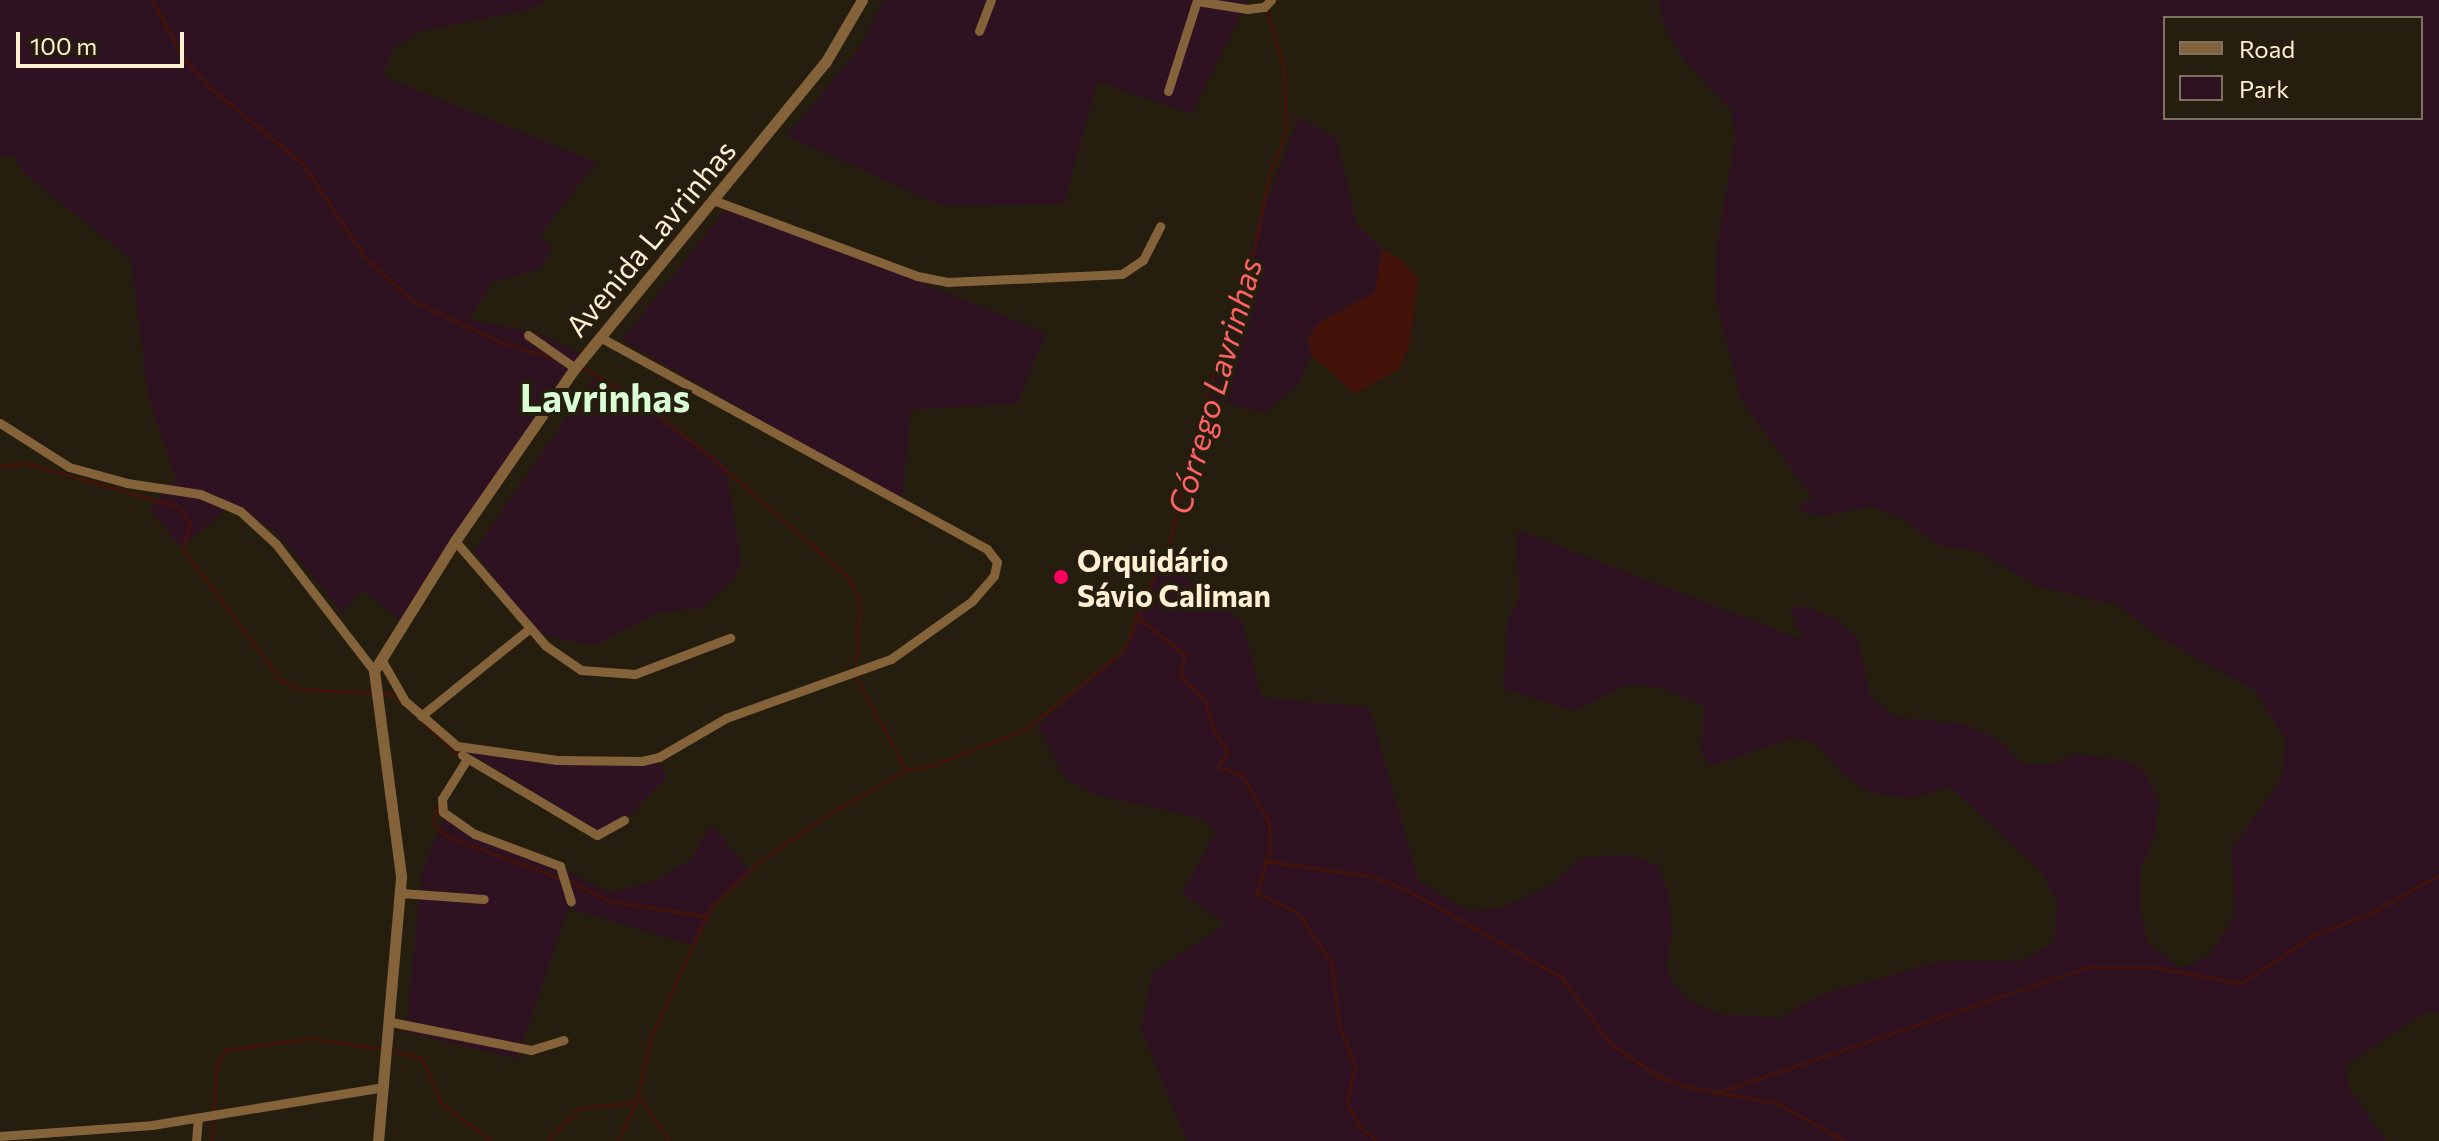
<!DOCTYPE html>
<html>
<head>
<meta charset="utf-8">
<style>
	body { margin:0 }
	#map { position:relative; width:2439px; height:1141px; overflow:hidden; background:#251e0f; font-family:Commissioner,sans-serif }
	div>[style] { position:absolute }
	.green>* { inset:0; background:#2f1221 }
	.water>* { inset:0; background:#43130a }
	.stream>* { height:3px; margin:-1.5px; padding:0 1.5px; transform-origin:1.5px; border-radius:1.5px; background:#43130a }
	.minor>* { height:9px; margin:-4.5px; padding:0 4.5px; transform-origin:4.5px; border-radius:4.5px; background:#84633a }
	.tertiary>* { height:11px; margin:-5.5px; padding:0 5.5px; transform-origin:5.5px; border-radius:5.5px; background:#84633a }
	.dots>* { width:22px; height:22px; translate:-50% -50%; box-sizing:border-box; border:4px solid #251e0f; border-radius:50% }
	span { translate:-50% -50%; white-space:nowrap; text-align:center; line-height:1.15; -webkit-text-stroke:8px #251e0f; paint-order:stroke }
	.street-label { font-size:30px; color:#ffefd3 }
	.poi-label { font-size:30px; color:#ffefd3; font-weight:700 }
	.left { translate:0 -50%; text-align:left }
	.water-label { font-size:32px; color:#ff6264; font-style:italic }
	.district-label { font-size:38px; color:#daffd5; font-weight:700 }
	.legend { position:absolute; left:2163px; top:16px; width:260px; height:104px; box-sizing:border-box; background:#251e0f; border:2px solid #7c725d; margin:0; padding:10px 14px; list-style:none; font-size:24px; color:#ffefd3 }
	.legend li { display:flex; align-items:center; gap:16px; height:40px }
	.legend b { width:40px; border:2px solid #7c725d }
	.scale { position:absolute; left:16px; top:32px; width:168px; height:36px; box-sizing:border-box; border:4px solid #ffefd3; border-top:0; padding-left:10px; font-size:24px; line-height:28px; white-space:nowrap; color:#ffefd3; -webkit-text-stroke:6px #251e0f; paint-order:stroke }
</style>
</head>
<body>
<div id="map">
	<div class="green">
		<div style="clip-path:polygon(0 0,548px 0,531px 9px,417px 32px,392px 50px,382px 76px,596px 162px,539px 236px,553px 247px,540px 269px,492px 282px,469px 319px,540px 334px,586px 357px,404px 623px,362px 590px,342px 612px,278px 533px,232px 504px,181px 548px,150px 508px,176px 479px,148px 396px,131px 259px,24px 173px,13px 155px,0 157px)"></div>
		<div style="clip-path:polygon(884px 0,1248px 0,1191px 114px,1097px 81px,1064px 204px,943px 206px,787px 136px,860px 47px)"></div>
		<div style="clip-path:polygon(evenodd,1659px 0,2439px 0,2439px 1012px,2426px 1012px,2345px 1065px,2350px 1090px,2386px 1141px,1187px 1141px,1141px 1029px,1152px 973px,1226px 924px,1182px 893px,1216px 832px,1204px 819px,1093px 794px,1072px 782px,1063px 775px,1038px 725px,1125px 652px,1137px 610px,1163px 559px,1242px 622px,1262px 698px,1369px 707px,1418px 880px,1468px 911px,1501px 908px,1551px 885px,1581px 858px,1628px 855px,1657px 865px,1668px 893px,1672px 933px,1666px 966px,1672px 982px,1688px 1000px,1719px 1014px,1780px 1018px,1820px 995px,1942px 961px,2022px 961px,2054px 942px,2058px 902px,2042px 872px,1950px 787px,1910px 799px,1870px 792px,1844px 775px,1816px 743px,1794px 737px,1711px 766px,1701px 751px,1705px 707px,1663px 688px,1625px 685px,1575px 711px,1504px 689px,1507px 624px,1519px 599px,1517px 530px,1803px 640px,1790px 608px,1805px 606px,1835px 619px,1858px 638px,1870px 697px,1895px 717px,1965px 724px,1997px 739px,2021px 763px,2049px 765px,2078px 754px,2124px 760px,2144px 771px,2159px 800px,2156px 831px,2140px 870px,2140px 909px,2148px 943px,2181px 968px,2210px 955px,2235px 916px,2232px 850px,2282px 777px,2286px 740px,2256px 691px,2161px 638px,2117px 605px,2036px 586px,1978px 551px,1938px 545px,1900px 517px,1872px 507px,1820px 516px,1797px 510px,1812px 497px,1741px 399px,1715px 296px,1717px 248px,1735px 139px,1731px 110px,1685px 61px,1664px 26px,1659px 0,2165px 18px,2421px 18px,2421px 118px,2165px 118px,2165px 18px)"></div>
		<div style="clip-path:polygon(1299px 117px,1337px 139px,1356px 224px,1382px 249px,1383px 263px,1375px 292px,1308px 338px,1311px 355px,1297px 386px,1264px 413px,1207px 397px,1262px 214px)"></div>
		<div style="clip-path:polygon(729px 205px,1046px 333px,1017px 403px,911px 410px,902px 501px,622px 340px)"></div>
		<div style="clip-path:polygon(595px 376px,619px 385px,726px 465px,741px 564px,731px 582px,701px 608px,657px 613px,594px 646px,548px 636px,530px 624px,474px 552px)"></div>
		<div style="clip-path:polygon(466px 751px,658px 761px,666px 778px,613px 833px,598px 830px)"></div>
		<div style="clip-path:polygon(443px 819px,525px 849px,609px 893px,660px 879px,690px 860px,712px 825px,751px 873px,717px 902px,695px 946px,568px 908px,517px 1059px,406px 1032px,422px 873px)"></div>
	</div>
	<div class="water">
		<div style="clip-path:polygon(1382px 249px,1399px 258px,1418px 277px,1410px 344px,1399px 369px,1355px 394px,1311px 355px,1308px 338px,1318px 323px,1375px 292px)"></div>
	</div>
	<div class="stream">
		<div style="left:152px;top:0;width:64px;rotate:61.8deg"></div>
		<div style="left:182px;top:56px;width:40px;rotate:49deg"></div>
		<div style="left:208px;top:86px;width:122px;rotate:39.3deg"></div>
		<div style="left:302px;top:163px;width:112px;rotate:56.3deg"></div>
		<div style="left:364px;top:256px;width:64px;rotate:43.1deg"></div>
		<div style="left:411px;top:300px;width:98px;rotate:25.3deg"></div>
		<div style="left:500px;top:342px;width:59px;rotate:16.6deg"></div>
		<div style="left:580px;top:366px;width:66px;rotate:30.1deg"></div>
		<div style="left:637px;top:399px;width:88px;rotate:38deg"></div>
		<div style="left:706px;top:453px;width:187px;rotate:41.1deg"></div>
		<div style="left:847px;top:576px;width:28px;rotate:63deg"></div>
		<div style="left:860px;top:601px;width:75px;rotate:93.8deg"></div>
		<div style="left:855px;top:676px;width:107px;rotate:61.5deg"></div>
		<div style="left:0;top:466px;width:26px;rotate:-7deg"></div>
		<div style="left:26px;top:463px;width:159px;rotate:16deg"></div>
		<div style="left:179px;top:507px;width:20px;rotate:57deg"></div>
		<div style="left:190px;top:524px;width:26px;rotate:106deg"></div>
		<div style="left:183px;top:549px;width:164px;rotate:53.2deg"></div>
		<div style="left:281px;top:680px;width:20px;rotate:27deg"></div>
		<div style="left:299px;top:689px;width:75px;rotate:3.1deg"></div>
		<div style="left:1135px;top:615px;width:64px;rotate:38.7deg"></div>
		<div style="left:1185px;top:655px;width:19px;rotate:108deg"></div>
		<div style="left:1179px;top:673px;width:38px;rotate:47deg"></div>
		<div style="left:1205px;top:701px;width:34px;rotate:73deg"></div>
		<div style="left:1215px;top:733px;width:23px;rotate:56deg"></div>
		<div style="left:1228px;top:752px;width:18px;rotate:124deg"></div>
		<div style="left:1218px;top:767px;width:25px;rotate:18deg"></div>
		<div style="left:1242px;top:775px;width:55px;rotate:60.6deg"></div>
		<div style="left:1269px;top:823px;width:25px;rotate:88deg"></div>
		<div style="left:1270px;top:848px;width:47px;rotate:106.1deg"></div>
		<div style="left:1257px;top:893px;width:46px;rotate:26deg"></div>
		<div style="left:1298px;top:913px;width:61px;rotate:56.3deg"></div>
		<div style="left:1332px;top:964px;width:62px;rotate:83.6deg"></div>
		<div style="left:1339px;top:1026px;width:42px;rotate:67.7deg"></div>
		<div style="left:1355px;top:1065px;width:40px;rotate:102deg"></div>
		<div style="left:1347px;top:1104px;width:25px;rotate:61deg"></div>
		<div style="left:1359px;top:1126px;width:23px;rotate:40deg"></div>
		<div style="left:382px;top:694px;width:10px"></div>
		<div style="left:392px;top:694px;width:15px;rotate:42deg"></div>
		<div style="left:420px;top:720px;width:52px;rotate:41.9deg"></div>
		<div style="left:439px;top:803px;width:21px;rotate:107deg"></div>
		<div style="left:433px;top:823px;width:21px;rotate:43deg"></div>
		<div style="left:448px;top:837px;width:118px;rotate:20.3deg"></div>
		<div style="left:1265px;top:861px;width:107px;rotate:8.1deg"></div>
		<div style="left:1371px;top:876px;width:41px;rotate:21.5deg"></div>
		<div style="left:1409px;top:891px;width:175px;rotate:29.5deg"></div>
		<div style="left:1561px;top:977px;width:84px;rotate:53.3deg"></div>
		<div style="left:1611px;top:1044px;width:55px;rotate:34.6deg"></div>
		<div style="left:1656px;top:1075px;width:29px;rotate:22deg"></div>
		<div style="left:1683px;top:1086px;width:96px;rotate:10.3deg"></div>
		<div style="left:1777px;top:1103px;width:78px;rotate:29.2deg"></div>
		<div style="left:567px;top:880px;width:47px;rotate:26.6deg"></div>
		<div style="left:609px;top:901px;width:96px;rotate:9deg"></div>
		<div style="left:389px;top:1050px;width:34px;rotate:14deg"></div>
		<div style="left:422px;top:1058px;width:49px;rotate:67.1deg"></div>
		<div style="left:441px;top:1103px;width:63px;rotate:37.2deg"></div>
		<div style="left:1716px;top:1093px;width:394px;rotate:-18.7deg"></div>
		<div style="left:2089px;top:967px;width:63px"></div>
		<div style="left:2152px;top:967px;width:90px;rotate:10.2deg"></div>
		<div style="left:2241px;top:983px;width:89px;rotate:-33.5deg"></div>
		<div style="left:2315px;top:934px;width:58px;rotate:-20.3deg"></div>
		<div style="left:2369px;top:914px;width:80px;rotate:-29.1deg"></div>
		<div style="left:638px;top:1095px;width:55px;rotate:56deg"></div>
		<div style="left:211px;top:1141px;width:76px;rotate:-85.5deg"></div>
		<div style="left:217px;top:1065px;width:17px;rotate:-62deg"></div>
		<div style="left:225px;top:1050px;width:87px;rotate:-7.9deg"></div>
		<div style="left:311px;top:1038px;width:71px;rotate:8.9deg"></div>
		<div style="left:547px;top:1141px;width:47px;rotate:-45deg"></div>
		<div style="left:580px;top:1108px;width:56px;rotate:-6.1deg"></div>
		<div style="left:618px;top:1141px;width:43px;rotate:-65.2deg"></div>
		<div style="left:636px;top:1102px;width:67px;rotate:-77deg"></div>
		<div style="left:651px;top:1037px;width:142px;rotate:-65.4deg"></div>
		<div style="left:710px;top:908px;width:67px;rotate:-43.2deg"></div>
		<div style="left:759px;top:862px;width:75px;rotate:-34.7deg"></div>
		<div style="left:821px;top:819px;width:98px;rotate:-30deg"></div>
		<div style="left:906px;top:770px;width:26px;rotate:-9deg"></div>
		<div style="left:932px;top:766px;width:102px;rotate:-21.8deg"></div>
		<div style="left:1027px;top:728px;width:124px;rotate:-38.8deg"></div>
		<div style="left:1124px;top:650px;width:126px;rotate:-67.7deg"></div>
		<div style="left:1172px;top:533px;width:98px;rotate:-77.7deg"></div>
		<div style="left:1193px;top:437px;width:198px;rotate:-72deg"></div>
		<div style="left:1254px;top:249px;width:76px;rotate:-78.5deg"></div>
		<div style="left:1269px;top:175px;width:45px;rotate:-68deg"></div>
		<div style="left:1286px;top:133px;width:64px;rotate:-91.8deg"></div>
		<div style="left:1284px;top:69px;width:72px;rotate:-106.2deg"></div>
	</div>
	<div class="minor">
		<div style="left:1197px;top:1px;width:51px;rotate:9.1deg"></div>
		<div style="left:1247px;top:9px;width:17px;rotate:-7deg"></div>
		<div style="left:1264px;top:7px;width:10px;rotate:-45deg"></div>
		<div style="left:979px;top:31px;width:33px;rotate:-69deg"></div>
		<div style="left:1168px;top:91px;width:96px;rotate:-72.3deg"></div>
		<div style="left:713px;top:200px;width:218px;rotate:20.4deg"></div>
		<div style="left:917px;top:276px;width:31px;rotate:11deg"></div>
		<div style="left:947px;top:282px;width:175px;rotate:-2.6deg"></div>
		<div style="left:1122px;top:274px;width:25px;rotate:-34deg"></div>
		<div style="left:1143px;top:260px;width:38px;rotate:-63deg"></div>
		<div style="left:528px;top:335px;width:57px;rotate:35.1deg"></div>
		<div style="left:0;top:423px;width:82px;rotate:32.5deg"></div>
		<div style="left:69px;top:467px;width:60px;rotate:15.4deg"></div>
		<div style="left:127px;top:483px;width:74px;rotate:8.6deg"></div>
		<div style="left:200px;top:494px;width:43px;rotate:23deg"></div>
		<div style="left:240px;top:511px;width:49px;rotate:42.5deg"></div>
		<div style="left:276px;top:544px;width:160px;rotate:52.3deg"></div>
		<div style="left:455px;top:541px;width:139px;rotate:49.1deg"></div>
		<div style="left:546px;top:646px;width:42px;rotate:34.4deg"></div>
		<div style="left:581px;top:670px;width:54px;rotate:4.2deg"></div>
		<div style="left:635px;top:674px;width:102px;rotate:-20.8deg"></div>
		<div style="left:381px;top:659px;width:48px;rotate:60.3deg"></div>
		<div style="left:405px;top:701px;width:69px;rotate:40.9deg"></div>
		<div style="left:457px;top:746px;width:101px;rotate:8deg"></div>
		<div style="left:557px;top:760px;width:85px;rotate:0.7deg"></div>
		<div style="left:642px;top:761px;width:17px;rotate:-13deg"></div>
		<div style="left:659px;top:757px;width:78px;rotate:-30.2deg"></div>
		<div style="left:726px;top:718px;width:175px;rotate:-19.7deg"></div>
		<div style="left:891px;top:659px;width:100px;rotate:-35.6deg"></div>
		<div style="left:972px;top:601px;width:33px;rotate:-49deg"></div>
		<div style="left:994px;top:576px;width:14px;rotate:-78deg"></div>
		<div style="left:997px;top:562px;width:16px;rotate:-128deg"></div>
		<div style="left:987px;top:549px;width:442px;rotate:-151.3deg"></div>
		<div style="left:421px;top:716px;width:140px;rotate:-38.9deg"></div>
		<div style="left:462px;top:755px;width:157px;rotate:30.7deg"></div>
		<div style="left:597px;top:835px;width:31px;rotate:-29deg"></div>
		<div style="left:467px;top:759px;width:47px;rotate:122deg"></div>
		<div style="left:442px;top:799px;width:13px;rotate:86deg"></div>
		<div style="left:443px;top:812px;width:39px;rotate:35deg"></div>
		<div style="left:475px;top:834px;width:91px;rotate:20.6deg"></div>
		<div style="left:560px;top:866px;width:37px;rotate:73deg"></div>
		<div style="left:401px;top:893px;width:83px;rotate:4.1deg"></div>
		<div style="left:391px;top:1022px;width:143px;rotate:11.3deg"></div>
		<div style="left:531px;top:1050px;width:34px;rotate:-17deg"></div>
		<div style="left:0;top:1136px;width:152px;rotate:-4.1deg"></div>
		<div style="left:152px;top:1125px;width:235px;rotate:-9.3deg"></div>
		<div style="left:196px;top:1141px;width:23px;rotate:-85deg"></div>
	</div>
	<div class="tertiary">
		<div style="left:378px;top:1141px;width:266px;rotate:-85deg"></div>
		<div style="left:401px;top:876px;width:207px;rotate:-97.5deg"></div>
		<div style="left:374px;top:671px;width:153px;rotate:-58.1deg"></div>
		<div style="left:455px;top:541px;width:211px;rotate:-55.3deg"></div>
		<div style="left:575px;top:368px;width:394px;rotate:-50.7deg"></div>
		<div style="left:825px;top:63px;width:73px;rotate:-59.6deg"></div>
	</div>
	<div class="dots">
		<div style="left:1061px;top:577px;background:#fe0161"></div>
	</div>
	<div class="street-label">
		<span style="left:650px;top:238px;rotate:-50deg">Avenida Lavrinhas</span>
	</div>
	<div class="poi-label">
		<span class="left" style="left:1077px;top:577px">Orquidário<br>Sávio Caliman</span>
	</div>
	<div class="water-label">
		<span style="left:1214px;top:386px;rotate:-74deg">Córrego Lavrinhas</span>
	</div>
	<div class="district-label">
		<span style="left:605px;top:397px">Lavrinhas</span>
	</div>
	<ul class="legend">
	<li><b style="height:10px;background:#84633a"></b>Road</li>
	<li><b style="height:22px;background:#2f1221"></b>Park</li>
	</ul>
	<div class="scale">100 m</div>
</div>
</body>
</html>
